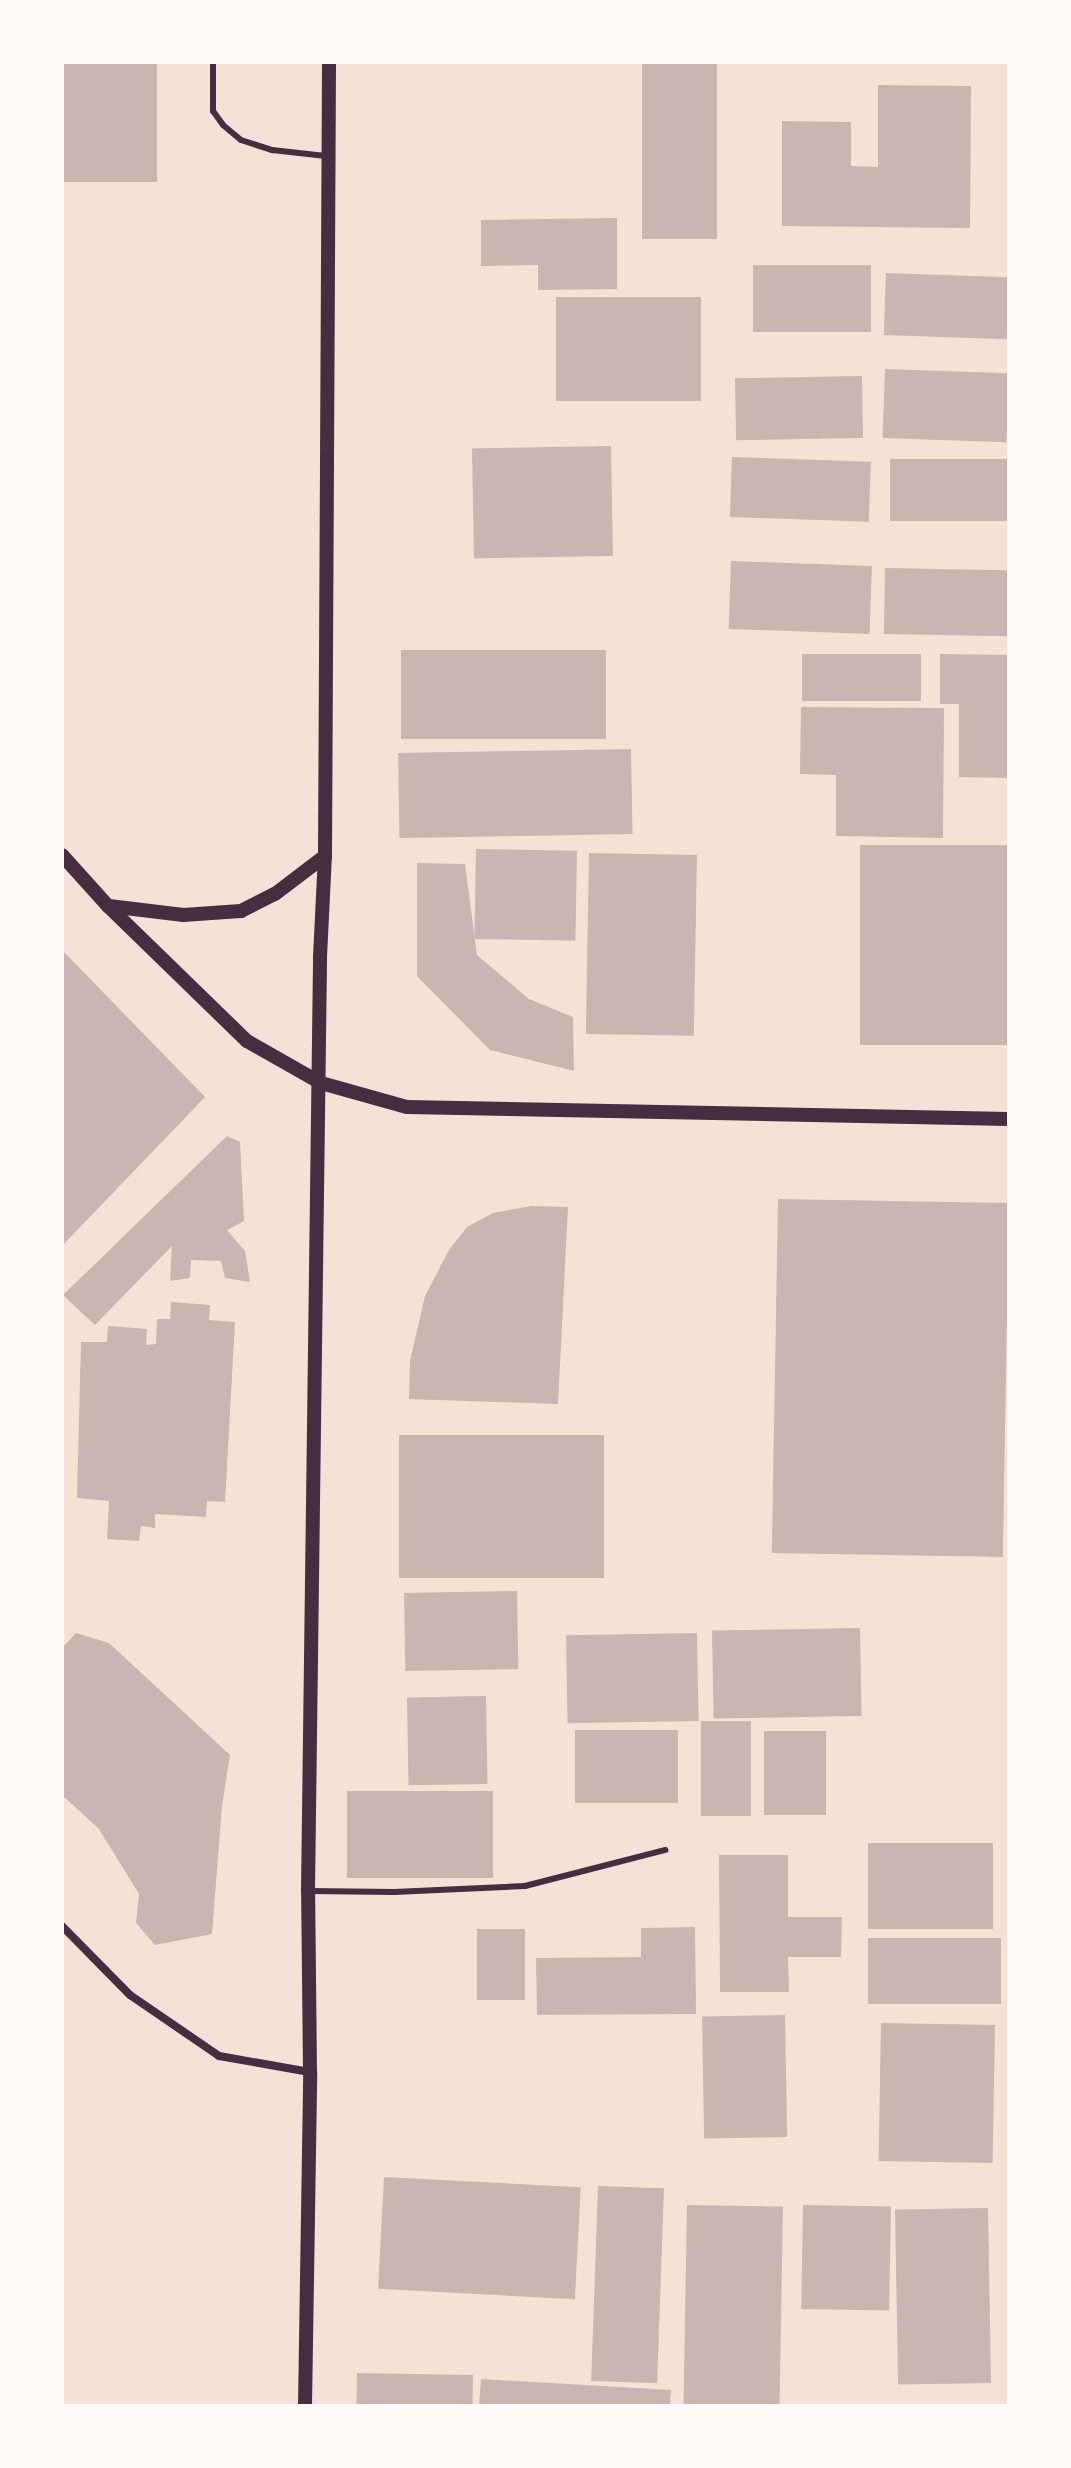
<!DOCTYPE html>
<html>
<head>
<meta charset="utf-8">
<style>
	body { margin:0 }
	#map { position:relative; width:1071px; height:2468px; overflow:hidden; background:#f7e1d7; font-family:Literata,serif }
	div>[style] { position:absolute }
	.building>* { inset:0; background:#ccb4b1; transform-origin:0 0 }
	.service>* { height:6px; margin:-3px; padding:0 3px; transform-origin:3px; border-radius:3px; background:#4a2c40 }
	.minor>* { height:8px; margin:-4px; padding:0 4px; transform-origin:4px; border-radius:4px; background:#4a2c40 }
	.tertiary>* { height:14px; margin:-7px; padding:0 7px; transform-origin:7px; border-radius:7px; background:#4a2c40 }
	span { translate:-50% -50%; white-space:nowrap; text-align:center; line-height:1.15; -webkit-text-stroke:8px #fffaf5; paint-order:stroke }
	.frame { position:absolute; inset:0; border:64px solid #fffaf5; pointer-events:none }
</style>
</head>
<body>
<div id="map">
	<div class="building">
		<div style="left:62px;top:62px;width:95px;height:120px"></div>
		<div style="left:642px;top:62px;width:75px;height:177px"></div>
		<div style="clip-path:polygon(878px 85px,971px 86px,970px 228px,782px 226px,782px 121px,851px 122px,851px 166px,878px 167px)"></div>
		<div style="clip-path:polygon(617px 218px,617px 289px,538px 290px,538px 265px,481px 266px,481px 220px)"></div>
		<div style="left:753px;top:265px;width:118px;height:67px"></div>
		<div style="left:886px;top:273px;width:123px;height:62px;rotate:2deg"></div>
		<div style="left:556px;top:297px;width:145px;height:104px"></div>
		<div style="left:885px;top:369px;width:124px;height:69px;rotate:2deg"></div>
		<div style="left:862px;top:376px;width:62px;height:127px;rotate:89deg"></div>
		<div style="left:611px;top:446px;width:110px;height:139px;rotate:89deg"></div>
		<div style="left:732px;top:457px;width:139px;height:60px;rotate:2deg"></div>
		<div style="left:1009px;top:459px;width:62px;height:119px;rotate:90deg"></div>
		<div style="left:731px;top:561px;width:141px;height:68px;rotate:2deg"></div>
		<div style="left:885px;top:568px;width:124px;height:66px;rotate:1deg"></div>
		<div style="left:401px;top:650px;width:205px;height:89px"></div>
		<div style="left:802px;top:654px;width:119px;height:47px"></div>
		<div style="clip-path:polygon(940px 654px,1009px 655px,1009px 778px,959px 777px,959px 704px,940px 704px)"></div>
		<div style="clip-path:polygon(801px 707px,944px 708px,943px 838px,836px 836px,836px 775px,800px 774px)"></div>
		<div style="left:631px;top:749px;width:85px;height:233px;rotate:89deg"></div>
		<div style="left:860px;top:845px;width:149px;height:200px"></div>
		<div style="left:476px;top:849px;width:101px;height:90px;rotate:1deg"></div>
		<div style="left:589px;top:853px;width:108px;height:181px;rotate:1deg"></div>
		<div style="clip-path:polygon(417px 863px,465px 864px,477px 955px,529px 999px,573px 1017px,574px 1071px,490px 1050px,417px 976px)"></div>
		<div style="clip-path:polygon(62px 950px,205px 1097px,62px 1246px)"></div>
		<div style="clip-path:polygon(227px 1136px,240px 1142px,244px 1221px,227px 1230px,245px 1251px,250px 1282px,225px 1278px,221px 1261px,191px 1260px,190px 1278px,170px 1281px,172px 1246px,95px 1325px,63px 1295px)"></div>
		<div style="left:778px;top:1199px;width:231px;height:354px;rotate:1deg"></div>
		<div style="clip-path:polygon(531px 1206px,568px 1207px,558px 1404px,409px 1399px,410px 1361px,425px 1296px,449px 1250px,467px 1227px,493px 1213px)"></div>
		<div style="clip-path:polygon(171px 1302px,210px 1305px,209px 1320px,235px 1322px,225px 1502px,207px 1501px,206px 1517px,155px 1514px,155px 1528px,141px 1526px,139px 1541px,107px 1539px,109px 1501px,77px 1498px,81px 1342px,107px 1342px,108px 1326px,147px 1329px,146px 1345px,156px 1344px,157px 1319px,170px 1319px)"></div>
		<div style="left:399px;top:1435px;width:205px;height:143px"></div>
		<div style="left:517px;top:1591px;width:78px;height:113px;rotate:89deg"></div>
		<div style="left:860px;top:1628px;width:88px;height:148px;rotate:89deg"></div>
		<div style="clip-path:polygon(76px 1633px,109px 1643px,230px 1755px,222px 1806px,212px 1934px,155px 1945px,136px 1923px,139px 1894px,99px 1829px,62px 1795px,62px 1648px)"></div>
		<div style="left:697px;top:1633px;width:88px;height:131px;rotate:89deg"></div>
		<div style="left:486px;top:1696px;width:88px;height:79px;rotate:89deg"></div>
		<div style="left:701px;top:1721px;width:50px;height:95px"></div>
		<div style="left:575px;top:1730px;width:103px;height:73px"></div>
		<div style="left:764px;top:1731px;width:62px;height:84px"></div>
		<div style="left:347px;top:1791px;width:146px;height:87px"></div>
		<div style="left:868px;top:1843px;width:125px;height:86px"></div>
		<div style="clip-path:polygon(719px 1855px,788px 1855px,788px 1917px,842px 1917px,841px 1957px,788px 1957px,789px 1992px,720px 1992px)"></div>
		<div style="clip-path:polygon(695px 1927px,696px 2014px,537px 2015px,536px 1958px,641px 1957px,641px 1928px)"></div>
		<div style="left:477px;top:1929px;width:48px;height:71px"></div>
		<div style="left:1001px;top:1938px;width:66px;height:133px;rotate:90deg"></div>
		<div style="left:785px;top:2015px;width:122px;height:83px;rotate:89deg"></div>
		<div style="left:881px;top:2023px;width:114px;height:138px;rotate:1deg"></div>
		<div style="left:384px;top:2177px;width:197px;height:112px;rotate:3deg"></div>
		<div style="left:598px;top:2186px;width:66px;height:195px;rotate:2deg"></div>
		<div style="left:687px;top:2205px;width:96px;height:201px;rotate:1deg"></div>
		<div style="left:803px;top:2205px;width:88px;height:104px;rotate:1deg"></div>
		<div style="left:988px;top:2208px;width:175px;height:93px;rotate:89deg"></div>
		<div style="left:357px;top:2373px;width:116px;height:33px;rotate:1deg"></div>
		<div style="clip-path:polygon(481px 2379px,671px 2390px,670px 2406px,479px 2406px)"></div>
	</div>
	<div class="service">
		<div style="left:213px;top:62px;width:49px;rotate:90deg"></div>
		<div style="left:213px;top:111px;width:17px;rotate:54deg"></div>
		<div style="left:223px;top:125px;width:23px;rotate:40deg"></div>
		<div style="left:241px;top:140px;width:33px;rotate:18deg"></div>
		<div style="left:272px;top:150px;width:54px;rotate:6.3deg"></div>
		<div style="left:310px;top:1891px;width:84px;rotate:0.7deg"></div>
		<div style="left:394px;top:1892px;width:131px;rotate:-2.6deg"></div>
		<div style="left:525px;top:1886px;width:145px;rotate:-14.4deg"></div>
	</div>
	<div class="minor">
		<div style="left:62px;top:1926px;width:97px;rotate:45.4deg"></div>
		<div style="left:130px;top:1995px;width:108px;rotate:34.4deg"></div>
		<div style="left:219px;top:2056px;width:92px;rotate:10deg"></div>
	</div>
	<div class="tertiary">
		<div style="left:62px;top:855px;width:69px;rotate:48deg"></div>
		<div style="left:108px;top:906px;width:194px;rotate:44.2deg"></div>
		<div style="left:247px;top:1041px;width:85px;rotate:29.6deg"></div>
		<div style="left:321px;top:1083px;width:89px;rotate:15.6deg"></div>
		<div style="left:407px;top:1107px;width:602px;rotate:1.14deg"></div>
		<div style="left:109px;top:906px;width:75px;rotate:6.9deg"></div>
		<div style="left:183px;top:915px;width:58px;rotate:-3.9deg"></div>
		<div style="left:241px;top:911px;width:38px;rotate:-27deg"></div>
		<div style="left:275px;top:894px;width:63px;rotate:-37.2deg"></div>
		<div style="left:305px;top:2406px;width:334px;rotate:-89.1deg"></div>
		<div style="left:310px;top:2072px;width:181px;rotate:-90.6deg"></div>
		<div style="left:308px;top:1891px;width:934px;rotate:-89.26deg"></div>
		<div style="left:320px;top:957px;width:101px;rotate:-87.2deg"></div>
		<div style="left:325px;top:856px;width:794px;rotate:-89.71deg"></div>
	</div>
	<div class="frame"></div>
</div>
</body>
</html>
